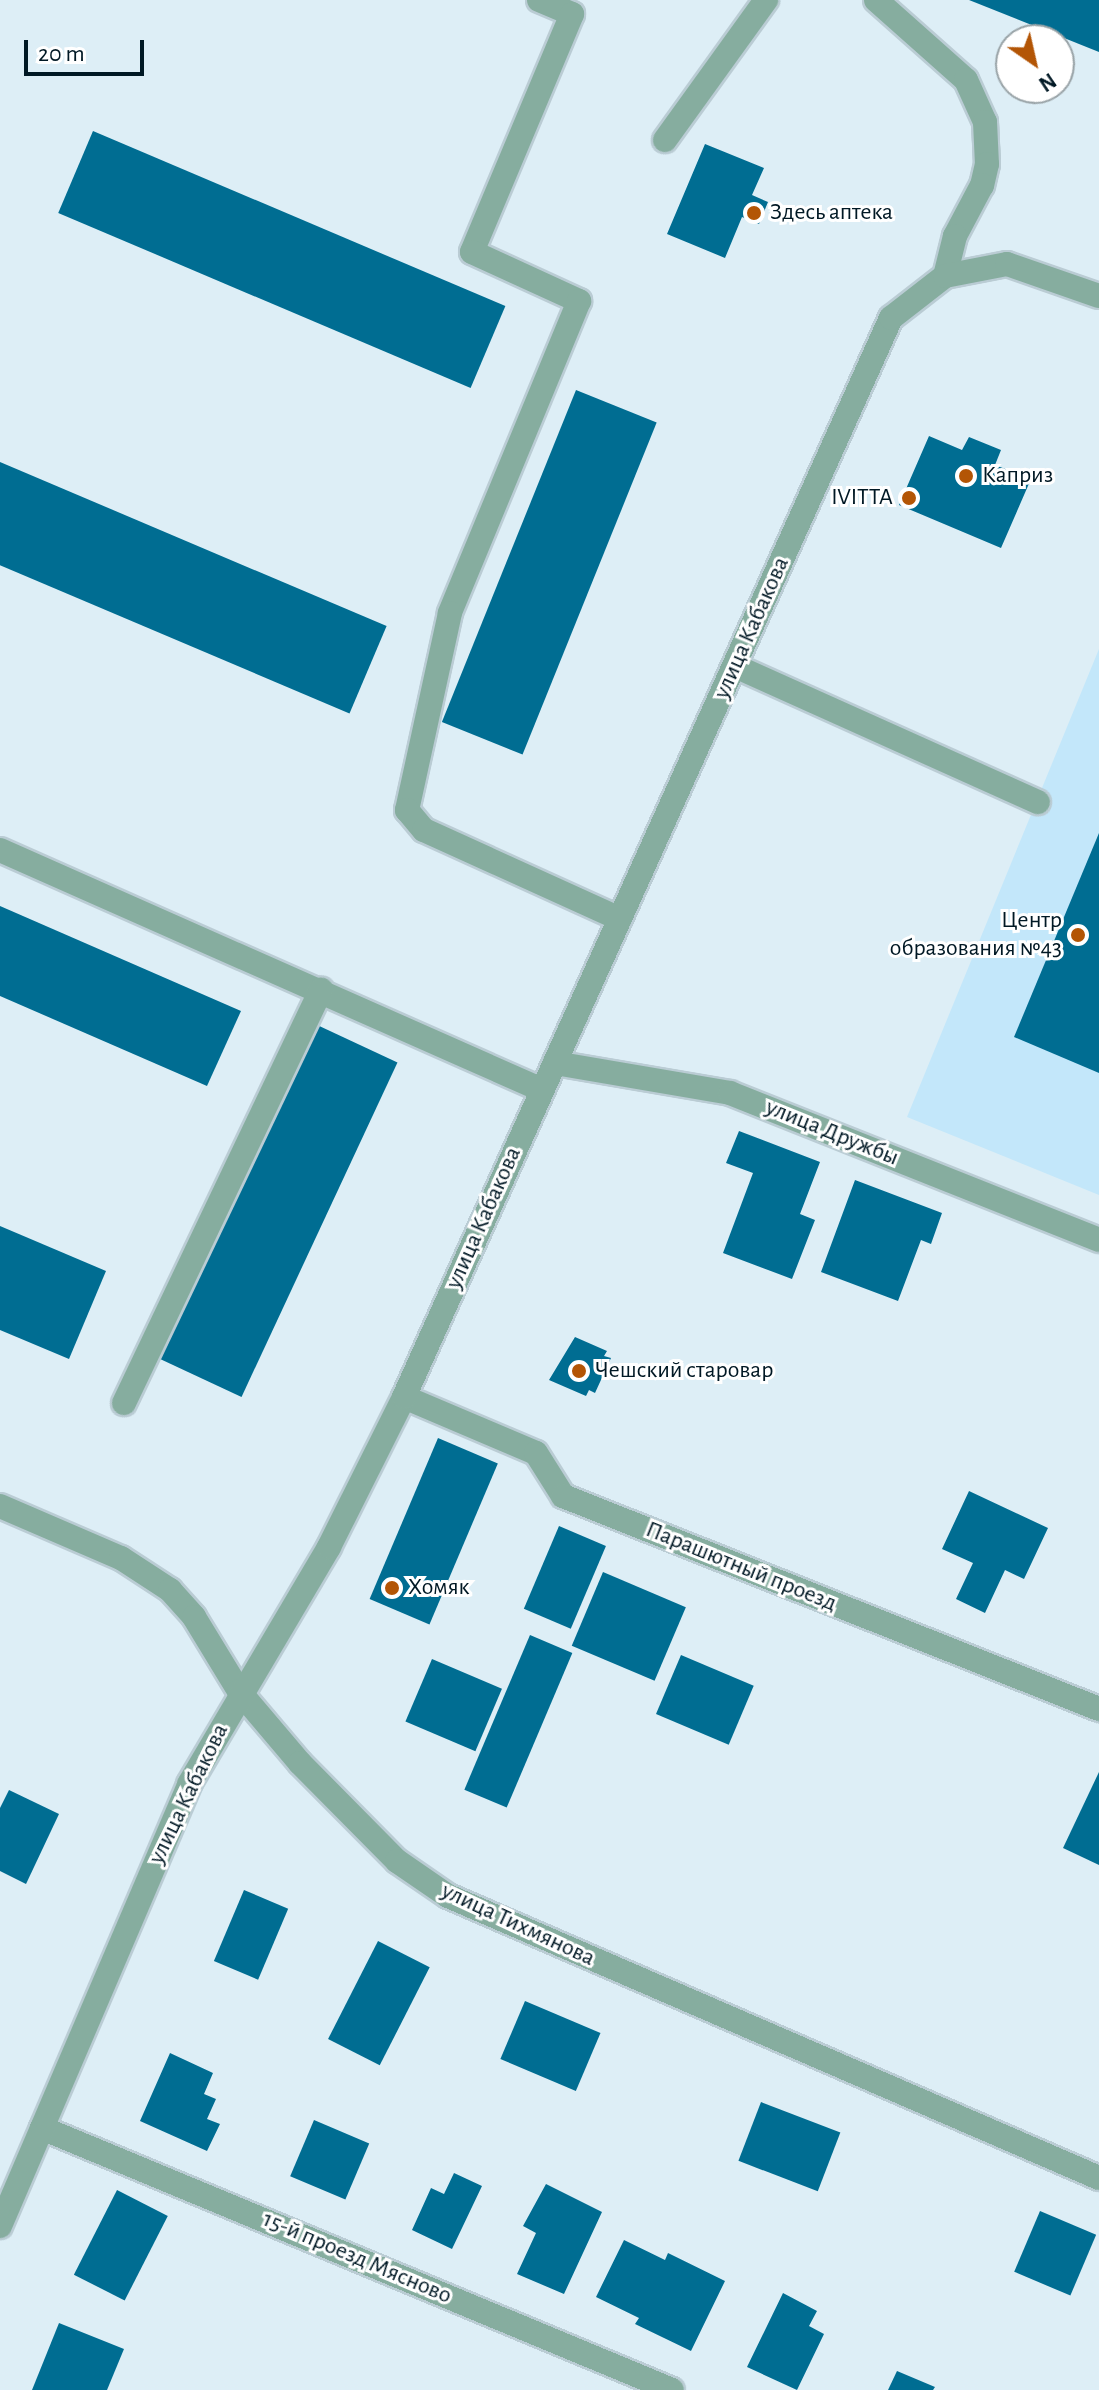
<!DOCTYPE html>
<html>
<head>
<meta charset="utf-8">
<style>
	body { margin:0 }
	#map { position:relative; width:1099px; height:2390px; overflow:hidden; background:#ddeef6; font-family:"Alegreya Sans",sans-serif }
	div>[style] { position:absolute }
	.built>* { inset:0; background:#c3e7fa }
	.building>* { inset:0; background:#006d92; transform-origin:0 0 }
	.roads { filter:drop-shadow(2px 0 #baccd4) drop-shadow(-2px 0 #baccd4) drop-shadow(0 2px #baccd4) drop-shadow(0 -2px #baccd4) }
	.minor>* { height:24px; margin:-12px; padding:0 12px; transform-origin:12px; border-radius:12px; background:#86ad9f }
	.dots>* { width:22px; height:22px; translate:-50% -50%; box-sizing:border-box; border:4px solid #fff; border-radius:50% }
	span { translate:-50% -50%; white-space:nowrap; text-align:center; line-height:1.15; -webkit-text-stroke:6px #fff; paint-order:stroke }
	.poi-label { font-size:24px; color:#001824 }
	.left { translate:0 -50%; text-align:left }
	.right { translate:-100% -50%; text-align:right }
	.street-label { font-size:24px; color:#001824 }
	.north { position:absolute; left:995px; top:24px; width:80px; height:80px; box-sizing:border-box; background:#fff; border:2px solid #99a3a7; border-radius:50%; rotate:146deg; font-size:22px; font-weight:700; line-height:32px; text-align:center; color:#001824 }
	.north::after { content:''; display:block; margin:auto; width:28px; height:36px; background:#b35505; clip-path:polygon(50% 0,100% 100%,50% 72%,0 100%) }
	.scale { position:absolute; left:24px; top:40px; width:120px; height:36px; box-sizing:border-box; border:4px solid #001824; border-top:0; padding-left:10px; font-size:24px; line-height:28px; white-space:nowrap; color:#001824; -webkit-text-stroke:6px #fff; paint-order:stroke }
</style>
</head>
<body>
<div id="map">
	<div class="built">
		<div style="clip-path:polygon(1099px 649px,1099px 1195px,907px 1117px)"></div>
	</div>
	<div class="building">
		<div style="clip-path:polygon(969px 0,1099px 0,1099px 52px)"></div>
		<div style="left:93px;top:131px;width:448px;height:89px;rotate:23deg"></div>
		<div style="clip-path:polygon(705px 144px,764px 168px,752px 195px,768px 202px,759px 224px,742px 217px,725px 258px,667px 234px)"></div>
		<div style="left:576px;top:390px;width:87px;height:358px;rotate:22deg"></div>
		<div style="clip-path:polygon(929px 436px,962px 450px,969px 437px,1001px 450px,995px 465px,1031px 479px,1001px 548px,899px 505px)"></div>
		<div style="left:0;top:462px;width:420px;height:95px;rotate:23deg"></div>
		<div style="clip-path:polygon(1099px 833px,1099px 1073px,1014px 1037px)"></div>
		<div style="clip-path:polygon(0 906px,241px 1011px,207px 1086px,0 996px)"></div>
		<div style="left:315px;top:1024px;width:91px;height:369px;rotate:25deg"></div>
		<div style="clip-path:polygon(739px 1131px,820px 1162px,800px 1214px,815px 1220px,792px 1279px,723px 1253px,753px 1173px,726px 1163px)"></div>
		<div style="clip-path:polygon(855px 1180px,942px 1213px,931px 1244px,921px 1240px,898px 1301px,821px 1272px)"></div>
		<div style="clip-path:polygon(0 1226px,106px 1271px,69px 1359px,0 1330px)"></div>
		<div style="clip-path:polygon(575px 1337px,607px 1351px,604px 1356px,611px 1358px,595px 1393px,589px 1390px,586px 1396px,549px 1380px)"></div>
		<div style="left:438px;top:1438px;width:65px;height:175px;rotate:23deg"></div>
		<div style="clip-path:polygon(969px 1491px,1048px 1528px,1024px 1579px,1005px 1570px,985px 1613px,956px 1599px,973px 1563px,942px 1549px)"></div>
		<div style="left:559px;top:1526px;width:51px;height:90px;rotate:23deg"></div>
		<div style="left:603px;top:1572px;width:90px;height:80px;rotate:23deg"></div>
		<div style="left:530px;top:1635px;width:46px;height:168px;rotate:23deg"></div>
		<div style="left:681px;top:1655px;width:79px;height:64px;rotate:23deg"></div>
		<div style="left:432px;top:1659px;width:76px;height:68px;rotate:23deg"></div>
		<div style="clip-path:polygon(1099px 1772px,1099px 1865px,1063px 1848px)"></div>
		<div style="clip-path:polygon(9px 1790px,59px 1814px,26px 1884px,0 1871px,0 1808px)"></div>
		<div style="left:244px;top:1890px;width:48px;height:77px;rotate:23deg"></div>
		<div style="left:378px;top:1941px;width:58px;height:110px;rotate:27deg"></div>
		<div style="left:525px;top:2001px;width:82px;height:63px;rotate:23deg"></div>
		<div style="clip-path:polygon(170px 2053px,213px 2073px,204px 2094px,216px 2099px,207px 2119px,220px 2124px,207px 2151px,140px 2121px)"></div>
		<div style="left:761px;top:2102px;width:85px;height:63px;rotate:21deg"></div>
		<div style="left:314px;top:2120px;width:60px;height:61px;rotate:23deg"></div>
		<div style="clip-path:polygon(454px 2173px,482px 2186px,452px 2249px,412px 2230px,431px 2188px,444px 2194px)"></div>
		<div style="clip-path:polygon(546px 2184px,602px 2212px,564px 2294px,517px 2274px,536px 2233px,523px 2226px)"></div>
		<div style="left:117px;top:2190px;width:57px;height:95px;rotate:27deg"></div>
		<div style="left:1040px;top:2211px;width:61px;height:66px;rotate:23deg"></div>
		<div style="clip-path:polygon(624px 2240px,665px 2260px,668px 2253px,725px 2281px,691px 2351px,635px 2324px,639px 2318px,596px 2297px)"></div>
		<div style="clip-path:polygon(783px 2293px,817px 2311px,809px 2326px,824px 2334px,797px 2390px,747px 2367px)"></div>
		<div style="clip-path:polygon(59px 2323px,124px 2349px,107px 2390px,32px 2390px)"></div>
		<div style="clip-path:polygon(897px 2371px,935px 2387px,933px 2390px,888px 2390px)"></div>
	</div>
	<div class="roads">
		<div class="minor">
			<div style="left:539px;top:0;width:36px;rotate:23deg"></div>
			<div style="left:572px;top:14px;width:258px;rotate:112.8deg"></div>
			<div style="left:472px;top:252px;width:118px;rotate:24.6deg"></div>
			<div style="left:579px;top:301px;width:338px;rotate:112.5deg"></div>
			<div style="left:450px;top:613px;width:202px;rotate:102.3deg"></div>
			<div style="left:407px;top:810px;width:26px;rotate:50deg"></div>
			<div style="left:424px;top:830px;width:215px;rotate:24.4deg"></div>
			<div style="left:876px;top:0;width:120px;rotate:41.6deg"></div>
			<div style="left:966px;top:80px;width:46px;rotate:65.7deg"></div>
			<div style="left:985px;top:122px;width:42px;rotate:87.3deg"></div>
			<div style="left:987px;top:164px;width:22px;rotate:103deg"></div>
			<div style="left:982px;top:185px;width:58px;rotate:117.9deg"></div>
			<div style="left:955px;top:236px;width:41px;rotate:104deg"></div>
			<div style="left:665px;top:140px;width:173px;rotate:-54.2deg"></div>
			<div style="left:735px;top:666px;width:332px;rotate:24.2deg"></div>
			<div style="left:0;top:850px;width:593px;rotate:23.88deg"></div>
			<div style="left:555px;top:1063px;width:178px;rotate:9.7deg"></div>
			<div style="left:730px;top:1093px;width:397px;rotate:21.7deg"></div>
			<div style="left:404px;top:1397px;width:143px;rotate:23deg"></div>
			<div style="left:536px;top:1453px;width:51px;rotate:57.9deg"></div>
			<div style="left:563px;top:1496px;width:577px;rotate:21.67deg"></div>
			<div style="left:124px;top:1403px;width:458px;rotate:-64.5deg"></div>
			<div style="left:0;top:1506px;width:132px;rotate:23.3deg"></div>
			<div style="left:121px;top:1558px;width:59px;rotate:33.1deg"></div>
			<div style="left:170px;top:1590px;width:36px;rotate:48deg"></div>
			<div style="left:194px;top:1617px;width:87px;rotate:58.7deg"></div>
			<div style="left:239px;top:1691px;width:94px;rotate:49.7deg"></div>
			<div style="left:300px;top:1763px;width:138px;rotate:45.3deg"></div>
			<div style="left:397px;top:1861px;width:62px;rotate:34.5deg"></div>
			<div style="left:448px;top:1896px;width:709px;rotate:23.42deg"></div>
			<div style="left:42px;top:2128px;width:682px;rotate:22.58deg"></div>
			<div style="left:0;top:2226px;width:481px;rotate:-66.8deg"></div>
			<div style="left:189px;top:1784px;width:275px;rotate:-59.4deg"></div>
			<div style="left:329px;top:1547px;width:168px;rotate:-63.4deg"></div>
			<div style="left:404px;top:1397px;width:1184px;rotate:-65.71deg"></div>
			<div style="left:891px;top:318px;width:68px;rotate:-37.9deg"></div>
			<div style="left:945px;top:276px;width:63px;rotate:-11deg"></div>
			<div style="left:1007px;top:264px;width:97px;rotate:19.2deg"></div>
		</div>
	</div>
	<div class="dots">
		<div style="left:754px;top:213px;background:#b35505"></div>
		<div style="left:966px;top:476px;background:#b35505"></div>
		<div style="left:909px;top:498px;background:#b35505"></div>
		<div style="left:1078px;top:935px;background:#b35505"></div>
		<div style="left:579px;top:1371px;background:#b35505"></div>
		<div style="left:392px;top:1588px;background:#b35505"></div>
	</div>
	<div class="poi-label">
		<span class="left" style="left:770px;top:213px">Здесь аптека</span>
		<span class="left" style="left:982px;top:476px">Каприз</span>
		<span class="right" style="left:893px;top:498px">IVITTA</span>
		<span class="right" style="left:1062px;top:935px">Центр<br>образования №43</span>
		<span class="left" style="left:595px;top:1371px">Чешский старовар</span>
		<span class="left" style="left:408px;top:1588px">Хомяк</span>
	</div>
	<div class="street-label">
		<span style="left:752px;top:628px;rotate:-66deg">улица Кабакова</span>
		<span style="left:832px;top:1133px;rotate:22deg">улица Дружбы</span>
		<span style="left:484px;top:1218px;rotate:-66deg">улица Кабакова</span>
		<span style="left:741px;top:1567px;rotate:22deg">Парашютный проезд</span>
		<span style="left:189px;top:1794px;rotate:-64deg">улица Кабакова</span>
		<span style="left:518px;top:1925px;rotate:25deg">улица Тихмянова</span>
		<span style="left:357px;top:2258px;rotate:23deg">15-й проезд Мясново</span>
	</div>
	<div class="north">N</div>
	<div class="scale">20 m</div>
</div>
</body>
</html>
